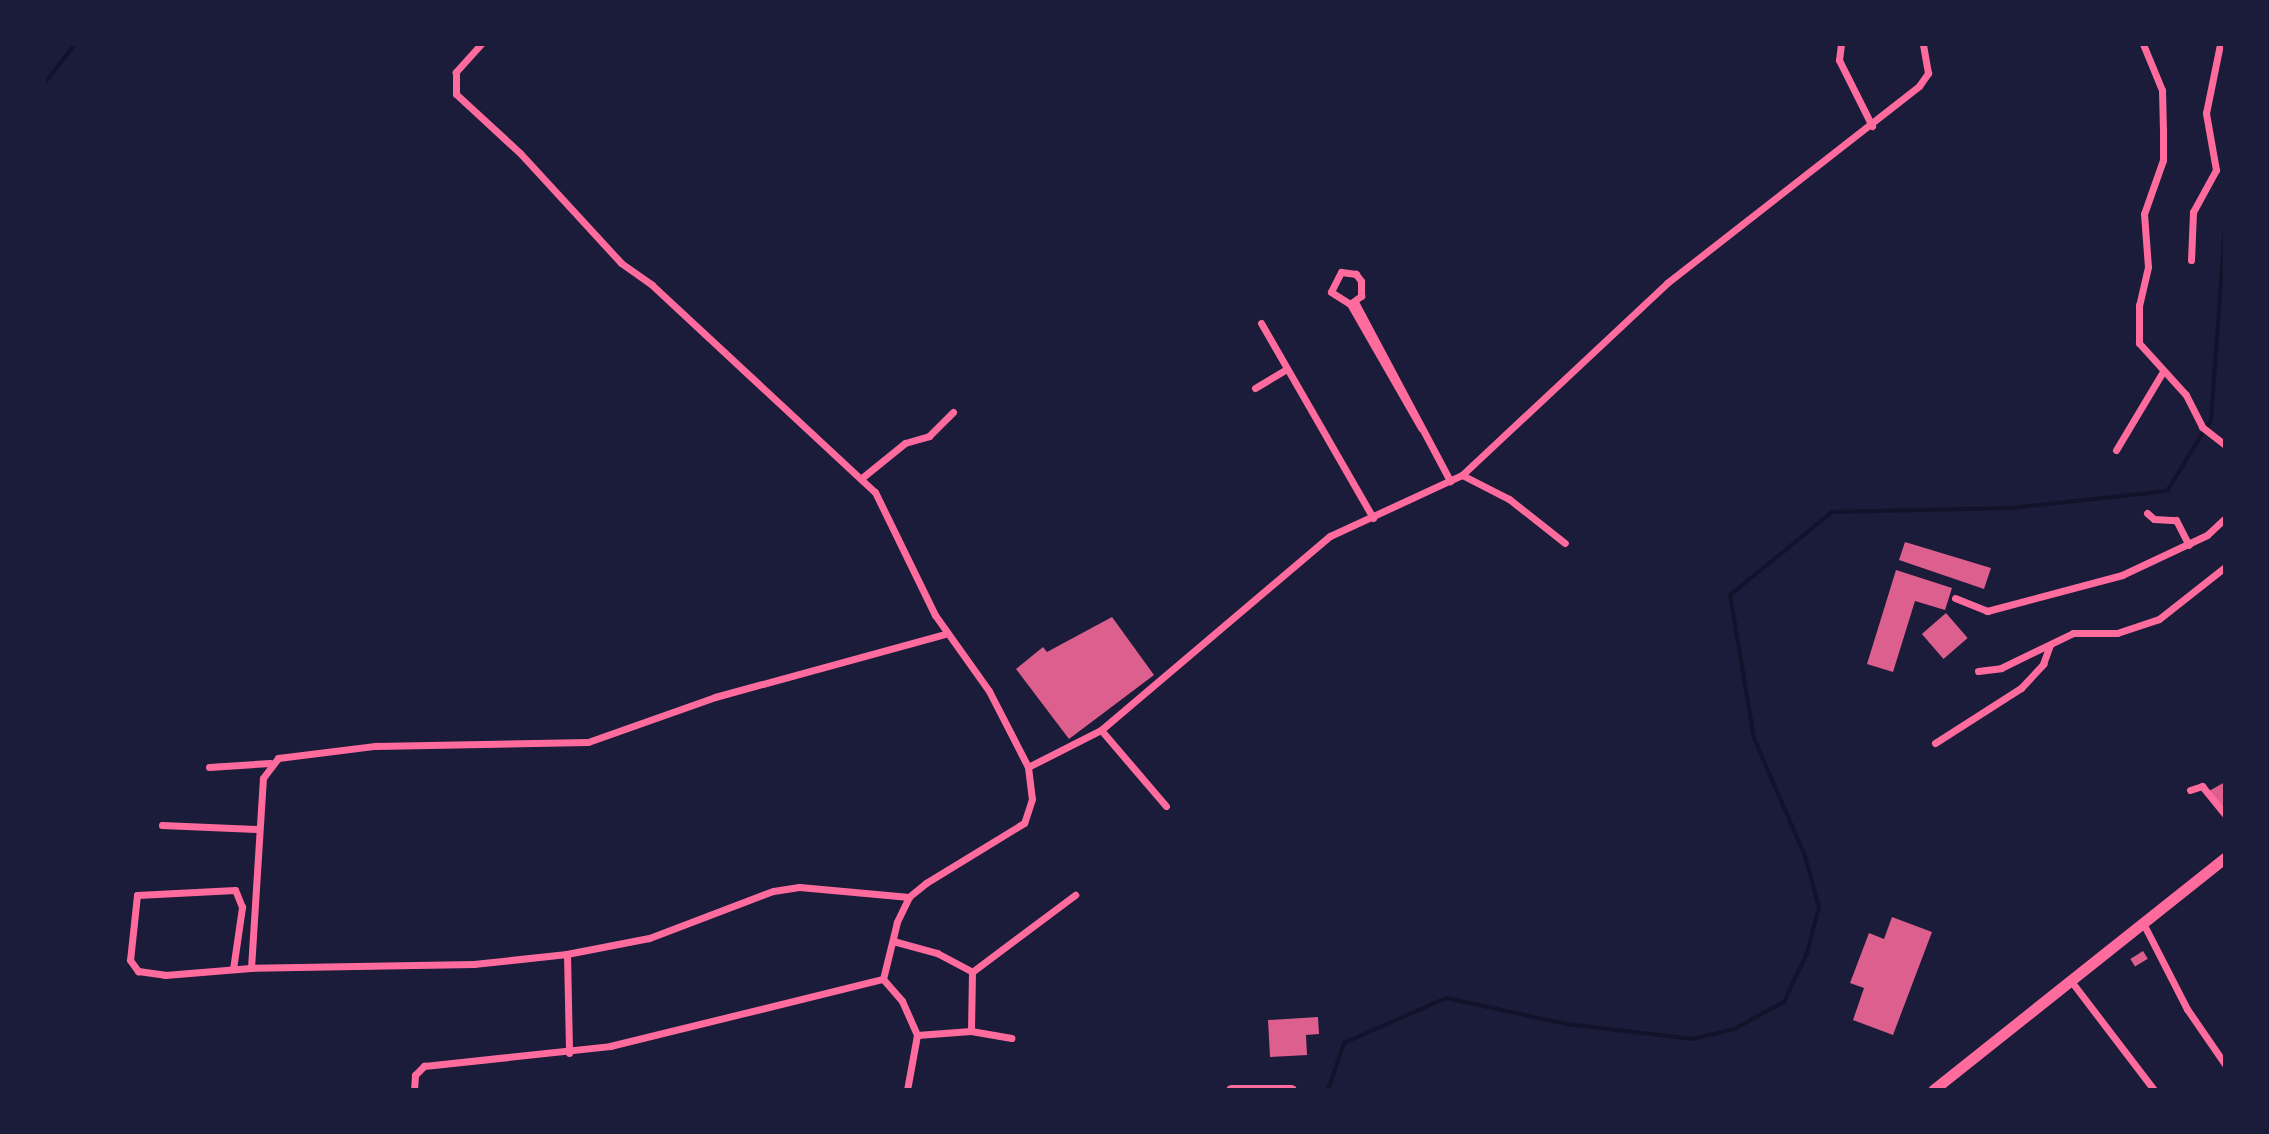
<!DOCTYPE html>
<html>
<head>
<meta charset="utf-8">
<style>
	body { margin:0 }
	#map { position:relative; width:2269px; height:1134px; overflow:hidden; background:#1b1b3a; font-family:Commissioner,sans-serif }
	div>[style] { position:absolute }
	.stream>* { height:4px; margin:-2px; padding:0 2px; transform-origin:2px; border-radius:2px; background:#12122b }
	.building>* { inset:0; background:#dd5f8e; transform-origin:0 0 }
	.minor>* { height:7px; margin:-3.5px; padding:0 3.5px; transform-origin:3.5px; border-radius:3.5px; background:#ff6b9d }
	.trunk>* { height:11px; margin:-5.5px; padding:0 5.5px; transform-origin:5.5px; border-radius:5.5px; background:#ff6b9d }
	span { translate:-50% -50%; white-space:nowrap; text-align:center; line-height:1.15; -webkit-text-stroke:6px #1b1b3a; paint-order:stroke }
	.frame { position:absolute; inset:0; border:46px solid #1b1b3a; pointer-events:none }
</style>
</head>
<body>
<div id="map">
	<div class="stream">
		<div style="left:44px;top:84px;width:51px;rotate:-52.2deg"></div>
		<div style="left:1328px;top:1090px;width:50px;rotate:-71.2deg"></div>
		<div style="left:1344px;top:1043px;width:111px;rotate:-23.8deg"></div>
		<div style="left:1446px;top:998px;width:123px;rotate:12.2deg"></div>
		<div style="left:1566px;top:1024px;width:128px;rotate:6.7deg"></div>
		<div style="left:1693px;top:1039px;width:42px;rotate:-13.7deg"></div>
		<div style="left:1734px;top:1029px;width:57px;rotate:-28.4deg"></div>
		<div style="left:1784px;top:1002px;width:54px;rotate:-64.9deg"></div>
		<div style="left:1807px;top:953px;width:48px;rotate:-75.4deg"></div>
		<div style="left:1819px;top:907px;width:53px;rotate:-105.4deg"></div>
		<div style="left:1805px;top:856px;width:129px;rotate:-113.4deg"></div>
		<div style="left:1754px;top:738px;width:145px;rotate:-99.5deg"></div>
		<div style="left:1730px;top:595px;width:132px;rotate:-39.1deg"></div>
		<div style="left:1832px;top:512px;width:179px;rotate:-1.3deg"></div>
		<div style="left:2011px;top:508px;width:157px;rotate:-6.2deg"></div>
		<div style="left:2167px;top:491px;width:84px;rotate:-58.2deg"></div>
		<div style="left:2211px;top:420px;width:195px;rotate:-85.9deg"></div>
	</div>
	<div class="building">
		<div style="clip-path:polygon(1905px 542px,1991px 568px,1984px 589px,1899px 560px)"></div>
		<div style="clip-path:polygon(1896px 570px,1952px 588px,1945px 610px,1915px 601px,1893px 672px,1867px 664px)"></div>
		<div style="left:1946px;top:613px;width:33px;height:32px;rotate:49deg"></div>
		<div style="clip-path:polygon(1112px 617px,1154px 675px,1069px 739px,1016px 669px,1043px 647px,1047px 652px)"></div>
		<div style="clip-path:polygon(2225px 782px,2225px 812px,2209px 791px)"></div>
		<div style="clip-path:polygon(1892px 917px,1932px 932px,1893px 1035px,1853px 1020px,1864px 988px,1850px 983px,1869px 933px,1884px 939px)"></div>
		<div style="left:2143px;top:951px;width:9px;height:15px;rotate:58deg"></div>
		<div style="clip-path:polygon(1318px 1017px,1319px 1034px,1306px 1035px,1307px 1055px,1270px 1057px,1268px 1020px)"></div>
	</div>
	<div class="minor">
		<div style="left:481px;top:44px;width:38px;rotate:132deg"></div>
		<div style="left:456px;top:72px;width:22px;rotate:90deg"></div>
		<div style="left:456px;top:94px;width:87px;rotate:42.7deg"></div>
		<div style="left:520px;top:153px;width:149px;rotate:47.4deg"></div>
		<div style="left:621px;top:263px;width:38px;rotate:35deg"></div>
		<div style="left:652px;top:285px;width:304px;rotate:42.9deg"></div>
		<div style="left:875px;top:492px;width:137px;rotate:64deg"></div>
		<div style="left:935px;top:615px;width:93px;rotate:54.6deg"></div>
		<div style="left:989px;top:691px;width:85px;rotate:62.8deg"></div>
		<div style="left:1028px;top:767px;width:32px;rotate:83deg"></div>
		<div style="left:1032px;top:799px;width:25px;rotate:108deg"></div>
		<div style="left:1024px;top:823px;width:115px;rotate:148.5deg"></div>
		<div style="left:926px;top:883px;width:22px;rotate:141deg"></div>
		<div style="left:909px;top:897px;width:28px;rotate:116deg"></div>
		<div style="left:897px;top:922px;width:59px;rotate:103.8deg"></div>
		<div style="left:883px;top:979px;width:29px;rotate:49deg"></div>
		<div style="left:902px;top:1001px;width:37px;rotate:66deg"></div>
		<div style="left:917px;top:1035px;width:56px;rotate:100.3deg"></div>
		<div style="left:1841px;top:44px;width:16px;rotate:97deg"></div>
		<div style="left:1839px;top:60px;width:74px;rotate:63.4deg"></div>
		<div style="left:2143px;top:44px;width:50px;rotate:67.6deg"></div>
		<div style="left:2162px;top:90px;width:42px;rotate:88.6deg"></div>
		<div style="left:2163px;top:132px;width:28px;rotate:90deg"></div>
		<div style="left:2163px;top:160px;width:57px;rotate:109.4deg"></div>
		<div style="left:2144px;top:214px;width:53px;rotate:85.7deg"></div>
		<div style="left:2148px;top:267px;width:39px;rotate:103deg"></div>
		<div style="left:2139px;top:305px;width:38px;rotate:90deg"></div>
		<div style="left:2139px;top:343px;width:70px;rotate:47.9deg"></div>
		<div style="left:2186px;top:395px;width:36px;rotate:63deg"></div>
		<div style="left:2202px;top:427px;width:29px;rotate:38deg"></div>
		<div style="left:2191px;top:260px;width:48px;rotate:-87.6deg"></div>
		<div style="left:2193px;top:212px;width:48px;rotate:-61.3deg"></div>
		<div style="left:2216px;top:170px;width:58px;rotate:-100deg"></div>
		<div style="left:2206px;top:113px;width:70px;rotate:-78.5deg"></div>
		<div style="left:1355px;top:302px;width:203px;rotate:62deg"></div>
		<div style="left:1350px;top:304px;width:14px;rotate:-36deg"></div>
		<div style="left:1361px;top:296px;width:15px;rotate:-90deg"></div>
		<div style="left:1361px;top:281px;width:9px;rotate:-126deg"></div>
		<div style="left:1356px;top:274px;width:15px;rotate:-172deg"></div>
		<div style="left:1341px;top:272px;width:22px;rotate:117deg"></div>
		<div style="left:1331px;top:292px;width:22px;rotate:32deg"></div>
		<div style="left:1350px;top:304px;width:143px;rotate:60.2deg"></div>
		<div style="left:1261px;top:323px;width:225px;rotate:60.1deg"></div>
		<div style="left:1255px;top:388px;width:37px;rotate:-31deg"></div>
		<div style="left:2116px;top:450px;width:90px;rotate:-59.1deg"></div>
		<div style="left:1462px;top:475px;width:53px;rotate:27.1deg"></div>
		<div style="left:1509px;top:499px;width:71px;rotate:38.2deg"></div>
		<div style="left:863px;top:477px;width:54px;rotate:-39deg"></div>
		<div style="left:905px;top:443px;width:25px;rotate:-16deg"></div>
		<div style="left:929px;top:436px;width:34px;rotate:-45deg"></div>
		<div style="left:2147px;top:513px;width:9px;rotate:41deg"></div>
		<div style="left:2154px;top:519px;width:22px;rotate:3deg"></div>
		<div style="left:2176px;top:520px;width:28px;rotate:63deg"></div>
		<div style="left:1955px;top:598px;width:35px;rotate:22deg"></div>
		<div style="left:1987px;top:611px;width:140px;rotate:-14.9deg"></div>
		<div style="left:2122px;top:575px;width:94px;rotate:-25.2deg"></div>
		<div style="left:2207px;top:535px;width:25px;rotate:-43deg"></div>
		<div style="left:1978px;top:671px;width:23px;rotate:-7deg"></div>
		<div style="left:2001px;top:668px;width:80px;rotate:-25.9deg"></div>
		<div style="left:2073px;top:633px;width:44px"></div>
		<div style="left:2117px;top:633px;width:44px;rotate:-18.4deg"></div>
		<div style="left:2159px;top:619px;width:84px;rotate:-38.2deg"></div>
		<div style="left:1101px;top:730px;width:100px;rotate:49.5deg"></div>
		<div style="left:1935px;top:743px;width:102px;rotate:-32.6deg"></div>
		<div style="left:2021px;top:688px;width:33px;rotate:-47deg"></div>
		<div style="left:2043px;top:664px;width:20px;rotate:-70deg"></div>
		<div style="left:209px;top:767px;width:61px;rotate:-3.8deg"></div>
		<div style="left:1028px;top:767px;width:82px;rotate:-26.9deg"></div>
		<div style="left:1101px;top:730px;width:300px;rotate:-40.3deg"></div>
		<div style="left:1330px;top:536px;width:145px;rotate:-24.8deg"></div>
		<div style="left:1462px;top:475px;width:281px;rotate:-43.1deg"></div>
		<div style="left:1667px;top:283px;width:320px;rotate:-38deg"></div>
		<div style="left:1919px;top:86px;width:16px;rotate:-55deg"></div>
		<div style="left:1928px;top:73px;width:29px;rotate:-100deg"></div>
		<div style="left:2190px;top:790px;width:13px;rotate:-18deg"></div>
		<div style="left:2202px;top:786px;width:36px;rotate:51deg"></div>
		<div style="left:162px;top:825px;width:97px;rotate:2.4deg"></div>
		<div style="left:909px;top:897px;width:110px;rotate:-174.8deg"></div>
		<div style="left:799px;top:887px;width:26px;rotate:171deg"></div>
		<div style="left:773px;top:891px;width:133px;rotate:159.2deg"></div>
		<div style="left:649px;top:938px;width:84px;rotate:169deg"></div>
		<div style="left:567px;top:954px;width:94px;rotate:173.9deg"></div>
		<div style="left:474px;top:964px;width:223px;rotate:179deg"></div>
		<div style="left:251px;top:968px;width:190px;rotate:-86.4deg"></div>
		<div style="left:263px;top:778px;width:25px;rotate:-53deg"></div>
		<div style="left:278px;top:758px;width:98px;rotate:-7.1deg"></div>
		<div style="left:375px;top:746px;width:213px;rotate:-1.1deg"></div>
		<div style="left:588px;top:742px;width:135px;rotate:-19.5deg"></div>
		<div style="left:715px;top:697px;width:238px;rotate:-15.3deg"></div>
		<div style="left:2143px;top:923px;width:97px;rotate:62.9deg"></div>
		<div style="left:2187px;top:1009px;width:67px;rotate:55.4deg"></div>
		<div style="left:893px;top:941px;width:46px;rotate:15.3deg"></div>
		<div style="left:937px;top:953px;width:40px;rotate:28deg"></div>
		<div style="left:972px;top:972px;width:59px;rotate:91deg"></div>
		<div style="left:567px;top:954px;width:99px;rotate:88.8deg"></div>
		<div style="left:233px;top:969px;width:63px;rotate:-81.7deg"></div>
		<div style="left:242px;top:907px;width:18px;rotate:-112deg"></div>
		<div style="left:235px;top:890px;width:98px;rotate:177.1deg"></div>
		<div style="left:137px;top:895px;width:65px;rotate:96.1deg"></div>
		<div style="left:130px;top:960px;width:14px;rotate:54deg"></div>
		<div style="left:138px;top:971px;width:27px;rotate:8deg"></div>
		<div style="left:165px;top:975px;width:86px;rotate:-4.7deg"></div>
		<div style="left:972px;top:972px;width:129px;rotate:-36.8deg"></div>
		<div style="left:2071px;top:981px;width:137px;rotate:52.7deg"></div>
		<div style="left:917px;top:1035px;width:54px;rotate:-4.2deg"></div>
		<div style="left:971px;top:1031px;width:41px;rotate:9.9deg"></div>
		<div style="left:414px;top:1090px;width:15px;rotate:-86deg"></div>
		<div style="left:415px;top:1075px;width:13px;rotate:-45deg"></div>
		<div style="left:424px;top:1066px;width:187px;rotate:-6.1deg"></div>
		<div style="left:610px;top:1046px;width:281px;rotate:-13.8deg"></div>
	</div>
	<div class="trunk">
		<div style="left:1231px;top:1090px;width:60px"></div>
		<div style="left:1933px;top:1090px;width:373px;rotate:-38.5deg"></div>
	</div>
	<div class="frame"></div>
</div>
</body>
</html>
